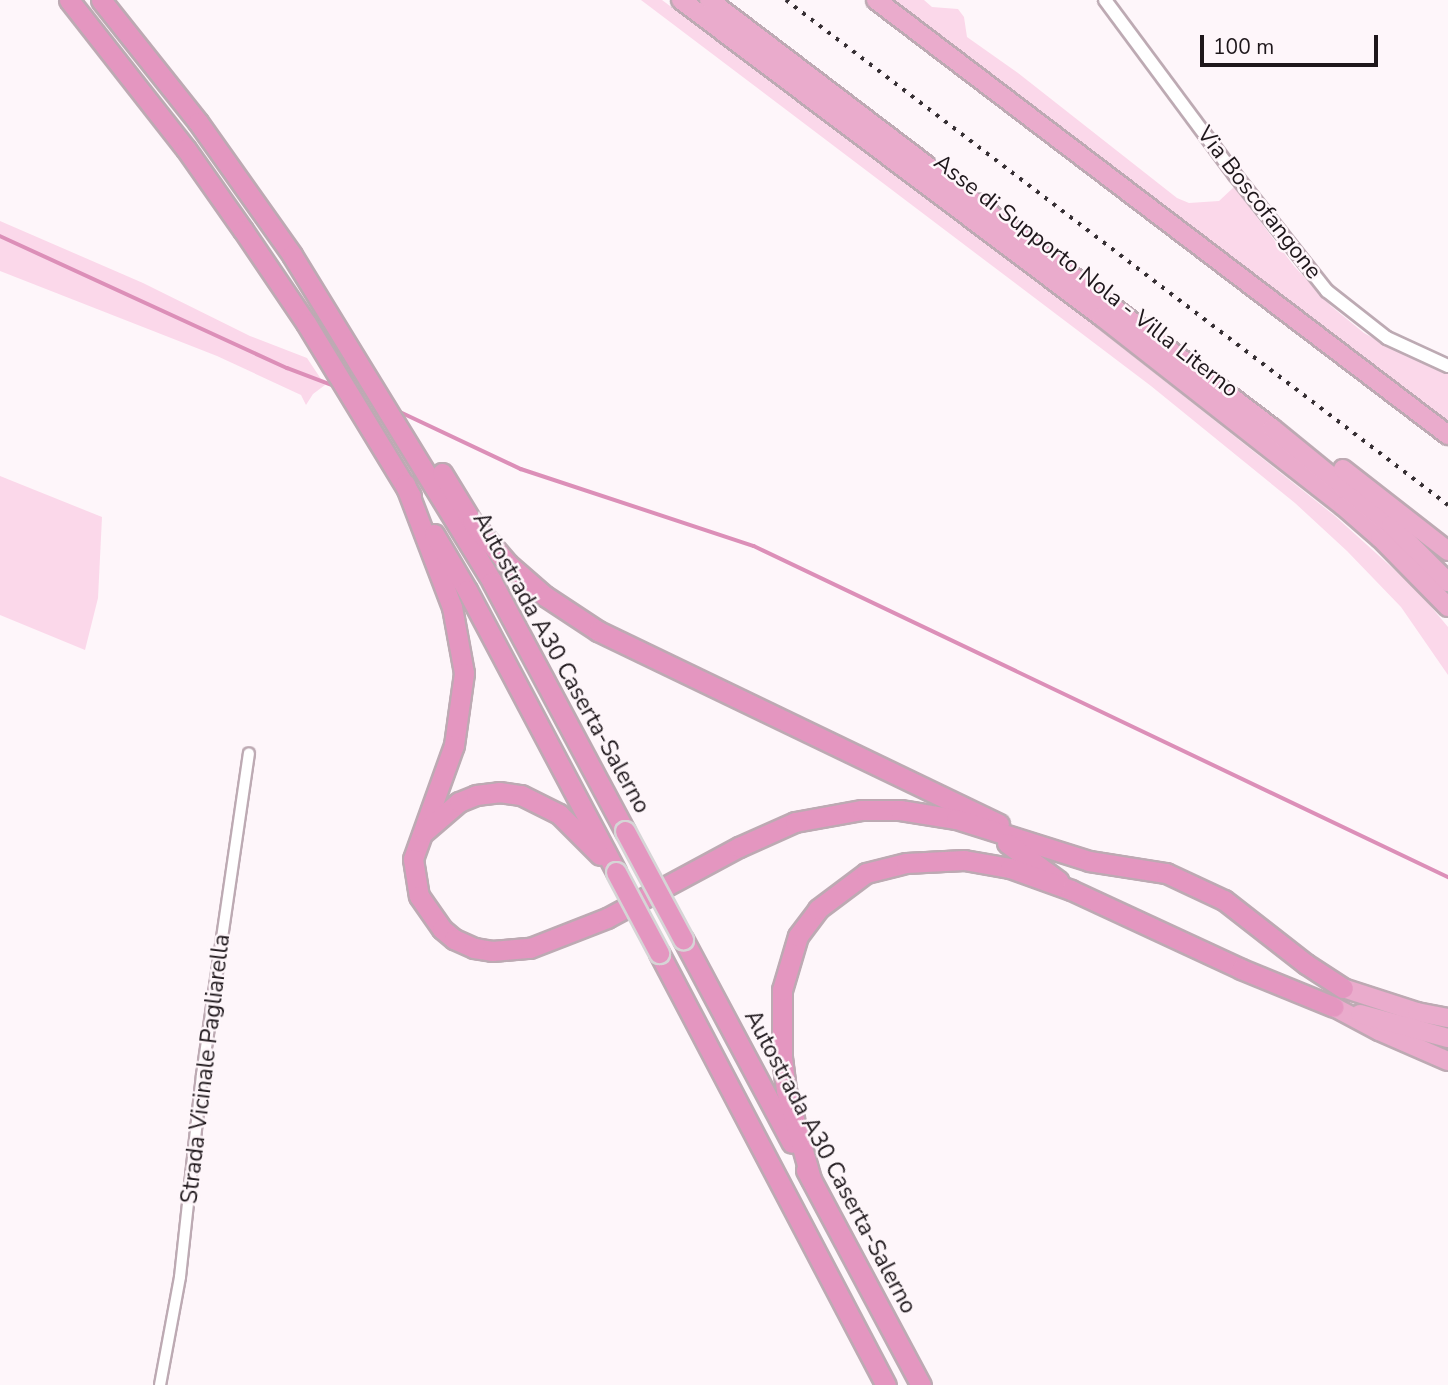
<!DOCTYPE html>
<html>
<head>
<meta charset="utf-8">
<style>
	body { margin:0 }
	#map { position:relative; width:1448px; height:1385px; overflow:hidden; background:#fef6fa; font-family:"Nunito Sans",sans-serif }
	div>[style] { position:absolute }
	.green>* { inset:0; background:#fbd8ea }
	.stream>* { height:3.5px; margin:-1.75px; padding:0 1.75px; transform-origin:1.75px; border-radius:1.75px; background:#dc8fb8 }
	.roads { filter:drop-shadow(2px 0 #bdaab3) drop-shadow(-2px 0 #bdaab3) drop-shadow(0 2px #bdaab3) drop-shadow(0 -2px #bdaab3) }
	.minor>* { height:10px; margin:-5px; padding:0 5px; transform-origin:5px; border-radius:5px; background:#fff }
	.tertiary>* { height:12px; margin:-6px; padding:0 6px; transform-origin:6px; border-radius:6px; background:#fff }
	.trunk>* { height:18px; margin:-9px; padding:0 9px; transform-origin:9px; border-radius:9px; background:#eaabcc }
	.motorway>* { height:19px; margin:-9.5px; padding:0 9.5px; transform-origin:9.5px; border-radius:9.5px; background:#e496c0 }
	.rail>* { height:3.5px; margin-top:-1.75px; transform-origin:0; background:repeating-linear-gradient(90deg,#362f33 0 3.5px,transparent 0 10.5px) }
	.bridges { filter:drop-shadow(2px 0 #d6d5d6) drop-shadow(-2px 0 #d6d5d6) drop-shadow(0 2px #d6d5d6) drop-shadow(0 -2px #d6d5d6) }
	.motorway-bridge>* { height:19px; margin:-9.5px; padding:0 9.5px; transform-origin:9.5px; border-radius:9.5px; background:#e496c0 }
	span { translate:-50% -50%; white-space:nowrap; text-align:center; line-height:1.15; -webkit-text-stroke:5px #fef6fa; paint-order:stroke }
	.street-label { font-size:23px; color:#1e171b }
	.scale { position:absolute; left:1200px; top:35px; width:178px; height:32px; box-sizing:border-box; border:4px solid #1e171b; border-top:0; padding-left:9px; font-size:21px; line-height:24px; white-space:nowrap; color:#1e171b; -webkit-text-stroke:5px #fef6fa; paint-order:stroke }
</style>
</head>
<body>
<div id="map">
	<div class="green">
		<div style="clip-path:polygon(641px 0,662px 0,1027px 272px,1335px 516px,1418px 591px,1448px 627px,1448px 675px,1401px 607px,1347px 551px,1295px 503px,1151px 386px)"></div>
		<div style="clip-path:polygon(890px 0,924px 0,932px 7px,958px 9px,964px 17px,967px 37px,1018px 73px,1177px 198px,1189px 203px,1219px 201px,1234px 187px,1294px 266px,1331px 306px,1364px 333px,1408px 357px,1448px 373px,1448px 425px)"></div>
		<div style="clip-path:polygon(0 221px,143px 283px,250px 336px,307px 358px,325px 385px,313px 394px,306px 405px,301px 395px,217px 356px,0 271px)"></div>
		<div style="clip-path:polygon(0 476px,102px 517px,98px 598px,85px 650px,0 615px)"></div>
	</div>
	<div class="stream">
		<div style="left:0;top:236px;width:316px;rotate:24.7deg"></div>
		<div style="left:287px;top:368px;width:53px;rotate:20.8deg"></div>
		<div style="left:396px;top:410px;width:138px;rotate:25.3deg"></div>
		<div style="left:521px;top:469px;width:245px;rotate:18.3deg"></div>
		<div style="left:754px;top:546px;width:769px;rotate:25.5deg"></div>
	</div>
	<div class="roads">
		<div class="minor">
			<div style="left:160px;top:1385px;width:110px;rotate:-79.5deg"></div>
			<div style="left:180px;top:1277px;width:203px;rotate:-83.8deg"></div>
			<div style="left:202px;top:1075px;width:325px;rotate:-81.7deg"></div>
		</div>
		<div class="tertiary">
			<div style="left:1105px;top:0;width:218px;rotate:53.4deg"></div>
			<div style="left:1235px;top:175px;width:148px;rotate:51.6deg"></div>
			<div style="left:1327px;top:291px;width:76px;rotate:38.1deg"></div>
			<div style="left:1387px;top:338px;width:67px;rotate:24.7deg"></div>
		</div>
		<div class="trunk">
			<div style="left:681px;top:0;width:527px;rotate:36.98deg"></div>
			<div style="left:1102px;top:317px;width:306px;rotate:38.1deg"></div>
			<div style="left:1343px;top:506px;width:49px;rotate:40.9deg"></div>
			<div style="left:1380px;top:538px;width:97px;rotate:45.4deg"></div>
			<div style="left:709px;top:0;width:707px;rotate:37.24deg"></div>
			<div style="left:1272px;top:428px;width:154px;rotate:39.2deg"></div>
			<div style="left:1391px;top:525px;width:81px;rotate:45deg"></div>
			<div style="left:876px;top:0;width:719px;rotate:37.25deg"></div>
			<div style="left:1343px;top:469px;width:133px;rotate:38deg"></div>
			<div style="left:1343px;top:988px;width:78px;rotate:18deg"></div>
			<div style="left:1417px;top:1012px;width:32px;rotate:11deg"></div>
			<div style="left:1334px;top:1007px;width:51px;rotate:28.1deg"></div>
			<div style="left:1379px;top:1031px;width:75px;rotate:23.5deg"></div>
			<div style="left:1360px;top:1014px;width:91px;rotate:15.3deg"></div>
		</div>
		<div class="motorway">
			<div style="left:69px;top:0;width:189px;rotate:51.9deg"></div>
			<div style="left:186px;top:149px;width:99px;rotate:54.9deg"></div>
			<div style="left:243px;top:230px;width:112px;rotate:55.9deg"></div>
			<div style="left:306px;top:323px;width:202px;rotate:58.7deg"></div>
			<div style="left:101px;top:0;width:156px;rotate:51.5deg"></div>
			<div style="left:198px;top:122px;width:163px;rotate:54.7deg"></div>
			<div style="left:292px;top:255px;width:383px;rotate:58.5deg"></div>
			<div style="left:492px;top:582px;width:282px;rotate:61.9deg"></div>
			<div style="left:442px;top:473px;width:57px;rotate:58.5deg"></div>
			<div style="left:472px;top:522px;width:55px;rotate:49.4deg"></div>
			<div style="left:508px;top:564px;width:49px;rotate:40.9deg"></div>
			<div style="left:545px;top:596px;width:64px;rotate:33.4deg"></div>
			<div style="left:598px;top:631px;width:445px;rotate:25.7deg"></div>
			<div style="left:405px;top:484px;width:132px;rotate:69.1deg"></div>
			<div style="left:452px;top:607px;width:67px;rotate:79.7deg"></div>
			<div style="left:464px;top:673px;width:73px;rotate:97.9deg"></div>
			<div style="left:454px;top:745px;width:121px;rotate:109.8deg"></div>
			<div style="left:413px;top:859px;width:37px;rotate:81deg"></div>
			<div style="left:419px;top:896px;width:40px;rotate:55.1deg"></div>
			<div style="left:442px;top:929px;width:16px;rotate:40deg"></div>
			<div style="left:454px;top:939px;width:22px;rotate:24deg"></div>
			<div style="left:474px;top:948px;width:18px;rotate:9deg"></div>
			<div style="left:492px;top:951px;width:38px;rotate:-5deg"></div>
			<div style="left:530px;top:948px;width:83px;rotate:-21.3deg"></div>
			<div style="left:607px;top:918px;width:150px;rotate:-28.3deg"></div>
			<div style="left:739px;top:847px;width:61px;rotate:-24.1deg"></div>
			<div style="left:795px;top:822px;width:68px;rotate:-10.2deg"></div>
			<div style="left:862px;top:810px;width:38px"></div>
			<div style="left:900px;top:810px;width:57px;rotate:9.1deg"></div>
			<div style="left:956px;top:819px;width:139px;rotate:17.5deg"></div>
			<div style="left:1089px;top:861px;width:78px;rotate:8.9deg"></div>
			<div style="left:1166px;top:873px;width:64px;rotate:25deg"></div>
			<div style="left:1224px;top:900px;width:104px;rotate:38deg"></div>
			<div style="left:1306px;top:964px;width:44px;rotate:33deg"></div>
			<div style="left:434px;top:534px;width:65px;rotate:59.5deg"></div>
			<div style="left:467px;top:590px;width:319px;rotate:62.1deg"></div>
			<div style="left:424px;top:832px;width:46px;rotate:-40.6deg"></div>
			<div style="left:459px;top:802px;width:18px;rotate:-22deg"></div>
			<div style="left:476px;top:795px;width:23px;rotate:-7deg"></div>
			<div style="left:499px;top:792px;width:22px;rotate:8deg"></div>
			<div style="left:521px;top:795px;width:42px;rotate:26.6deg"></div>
			<div style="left:559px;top:814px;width:58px;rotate:45deg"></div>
			<div style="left:1007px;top:843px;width:64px;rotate:36.2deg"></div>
			<div style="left:683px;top:939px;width:231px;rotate:61.9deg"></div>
			<div style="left:659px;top:953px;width:488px;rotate:62.3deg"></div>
			<div style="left:806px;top:1170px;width:244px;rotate:61.9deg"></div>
			<div style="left:811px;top:1179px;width:92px;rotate:-105.7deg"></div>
			<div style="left:786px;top:1090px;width:35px;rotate:-97deg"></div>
			<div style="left:782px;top:1055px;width:65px;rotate:-90deg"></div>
			<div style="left:782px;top:990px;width:56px;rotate:-73.5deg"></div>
			<div style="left:798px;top:936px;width:34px;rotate:-53deg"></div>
			<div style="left:818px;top:909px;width:60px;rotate:-36.9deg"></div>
			<div style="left:866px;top:873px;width:41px;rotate:-14deg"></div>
			<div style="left:906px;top:863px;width:58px;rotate:-3deg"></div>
			<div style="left:964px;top:860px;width:47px;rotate:9.9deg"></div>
			<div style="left:1010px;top:868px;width:65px;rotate:19.8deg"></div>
			<div style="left:1071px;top:890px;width:187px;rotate:24.9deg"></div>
			<div style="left:1241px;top:969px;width:100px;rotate:22.2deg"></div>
		</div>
	</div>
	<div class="rail">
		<div style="left:786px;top:0;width:833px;rotate:37.34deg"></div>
	</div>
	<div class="bridges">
		<div class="motorway-bridge">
			<div style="left:625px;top:831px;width:123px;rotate:61.8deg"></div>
			<div style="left:616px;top:872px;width:92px;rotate:62deg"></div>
		</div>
	</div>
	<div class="street-label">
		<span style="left:1259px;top:203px;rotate:52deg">Via Boscofangone</span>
		<span style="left:1086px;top:276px;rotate:38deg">Asse di Supporto Nola - Villa Literno</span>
		<span style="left:561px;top:663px;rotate:61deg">Autostrada A30 Caserta-Salerno</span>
		<span style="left:206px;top:1069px;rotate:-83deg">Strada Vicinale Pagliarella</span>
		<span style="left:830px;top:1162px;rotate:62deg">Autostrada A30 Caserta-Salerno</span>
	</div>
	<div class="scale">100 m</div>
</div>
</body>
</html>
